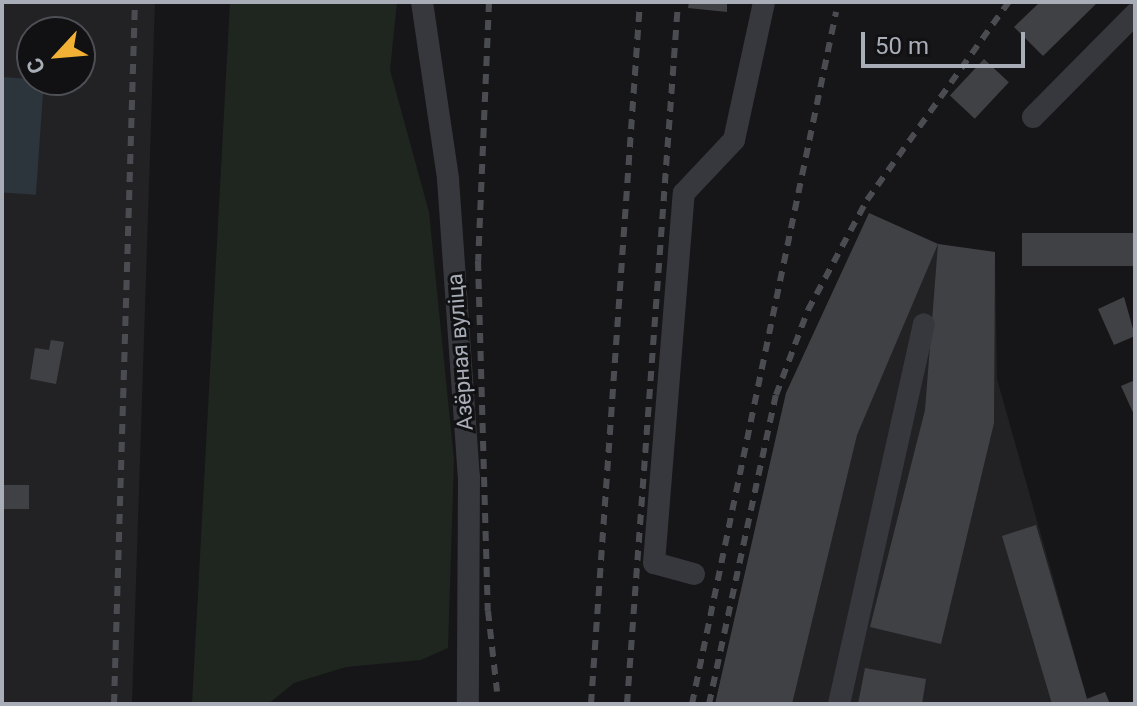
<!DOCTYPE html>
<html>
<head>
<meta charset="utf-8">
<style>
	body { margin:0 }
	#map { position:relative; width:1137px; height:706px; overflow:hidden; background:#161618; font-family:Roboto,sans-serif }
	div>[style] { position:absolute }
	.built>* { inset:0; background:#222225 }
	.green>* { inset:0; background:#1e261f }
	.water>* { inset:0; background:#2c353c; transform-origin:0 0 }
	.building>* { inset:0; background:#404145; transform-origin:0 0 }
	.minor>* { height:22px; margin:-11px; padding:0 11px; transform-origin:11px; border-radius:11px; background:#37383d }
	.rail>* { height:6px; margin-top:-3px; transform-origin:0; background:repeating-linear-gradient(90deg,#4a4c52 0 10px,transparent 0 18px) }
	span { translate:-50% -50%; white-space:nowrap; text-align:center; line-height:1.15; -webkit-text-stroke:6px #111113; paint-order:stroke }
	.street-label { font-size:22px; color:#a8adb8 }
	.frame { position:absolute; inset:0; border:4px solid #a8adb8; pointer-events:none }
	.north { position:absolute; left:16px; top:16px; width:80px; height:80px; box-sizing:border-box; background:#111113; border:2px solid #4d4f55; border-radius:50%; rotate:244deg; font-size:22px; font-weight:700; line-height:32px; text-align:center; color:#a8adb8 }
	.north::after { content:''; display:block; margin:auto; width:28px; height:36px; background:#f2b134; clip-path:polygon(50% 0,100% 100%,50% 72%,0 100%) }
	.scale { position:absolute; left:861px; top:32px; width:164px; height:36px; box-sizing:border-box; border:4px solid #a8adb8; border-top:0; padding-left:10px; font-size:24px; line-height:28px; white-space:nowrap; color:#a8adb8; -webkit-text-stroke:6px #111113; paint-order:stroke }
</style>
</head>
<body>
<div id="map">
	<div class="built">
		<div style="clip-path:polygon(evenodd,2px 2px,155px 2px,132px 704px,2px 704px,2px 2px,32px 32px,80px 32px,80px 80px,32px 80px,32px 32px)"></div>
		<div style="clip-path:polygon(869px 213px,938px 244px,995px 252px,997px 379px,1087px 698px,1105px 692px,1110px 704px,715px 704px,786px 393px)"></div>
	</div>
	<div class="green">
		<div style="clip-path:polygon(230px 2px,397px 2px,390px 70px,429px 212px,454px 460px,448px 648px,421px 660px,346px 667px,294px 683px,268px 704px,192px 704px)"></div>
	</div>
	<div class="water">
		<div style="left:2px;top:77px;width:42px;height:115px;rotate:4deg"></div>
	</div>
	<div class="building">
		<div style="clip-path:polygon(689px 2px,727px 2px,727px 12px,688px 8px)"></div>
		<div style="clip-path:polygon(1040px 2px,1098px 2px,1043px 56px,1014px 27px)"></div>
		<div style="left:984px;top:59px;width:34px;height:50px;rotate:43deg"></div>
		<div style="clip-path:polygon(869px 213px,938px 244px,995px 252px,994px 423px,941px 644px,870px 627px,925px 410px,938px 244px,857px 435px,792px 704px,715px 704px,786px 393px)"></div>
		<div style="left:1135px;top:233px;width:33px;height:113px;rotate:90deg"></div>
		<div style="clip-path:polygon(1124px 297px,1135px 336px,1114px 345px,1098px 309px)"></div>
		<div style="clip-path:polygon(51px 340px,64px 342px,56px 384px,30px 379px,35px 348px,49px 350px)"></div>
		<div style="clip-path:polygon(1135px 380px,1135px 417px,1121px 386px)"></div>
		<div style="left:29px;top:485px;width:24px;height:27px;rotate:90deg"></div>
		<div style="clip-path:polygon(1036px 525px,1087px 699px,1105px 692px,1110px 704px,1052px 704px,1002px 536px)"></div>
		<div style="clip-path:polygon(865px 668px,926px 679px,922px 704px,858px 704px)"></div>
	</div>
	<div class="minor">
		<div style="left:422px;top:2px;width:179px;rotate:81.6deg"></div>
		<div style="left:448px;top:179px;width:299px;rotate:86deg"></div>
		<div style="left:469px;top:477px;width:227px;rotate:90.3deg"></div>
		<div style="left:1033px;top:117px;width:145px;rotate:-45.3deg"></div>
		<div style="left:694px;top:574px;width:41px;rotate:-164.6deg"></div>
		<div style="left:654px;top:563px;width:371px;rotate:-85.4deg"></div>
		<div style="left:684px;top:193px;width:73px;rotate:-46.7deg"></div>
		<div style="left:734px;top:140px;width:141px;rotate:-77.7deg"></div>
		<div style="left:839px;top:704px;width:389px;rotate:-77.4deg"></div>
	</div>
	<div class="rail">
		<div style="left:489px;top:2px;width:259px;rotate:92.4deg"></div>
		<div style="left:478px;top:261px;width:350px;rotate:88.4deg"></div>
		<div style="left:488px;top:611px;width:81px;rotate:83.6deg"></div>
		<div style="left:114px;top:704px;width:702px;rotate:-88.29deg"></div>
		<div style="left:591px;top:704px;width:704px;rotate:-86.01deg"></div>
		<div style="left:627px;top:704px;width:704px;rotate:-85.84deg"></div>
		<div style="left:692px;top:704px;width:707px;rotate:-78.24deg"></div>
		<div style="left:709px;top:704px;width:316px;rotate:-77.8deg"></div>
		<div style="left:776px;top:395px;width:91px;rotate:-69.4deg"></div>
		<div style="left:808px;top:310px;width:125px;rotate:-61.8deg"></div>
		<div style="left:867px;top:200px;width:244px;rotate:-54.4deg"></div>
	</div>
	<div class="street-label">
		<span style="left:460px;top:352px;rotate:-94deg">Азёрная вуліца</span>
	</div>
	<div class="frame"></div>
	<div class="north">С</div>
	<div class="scale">50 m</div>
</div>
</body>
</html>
